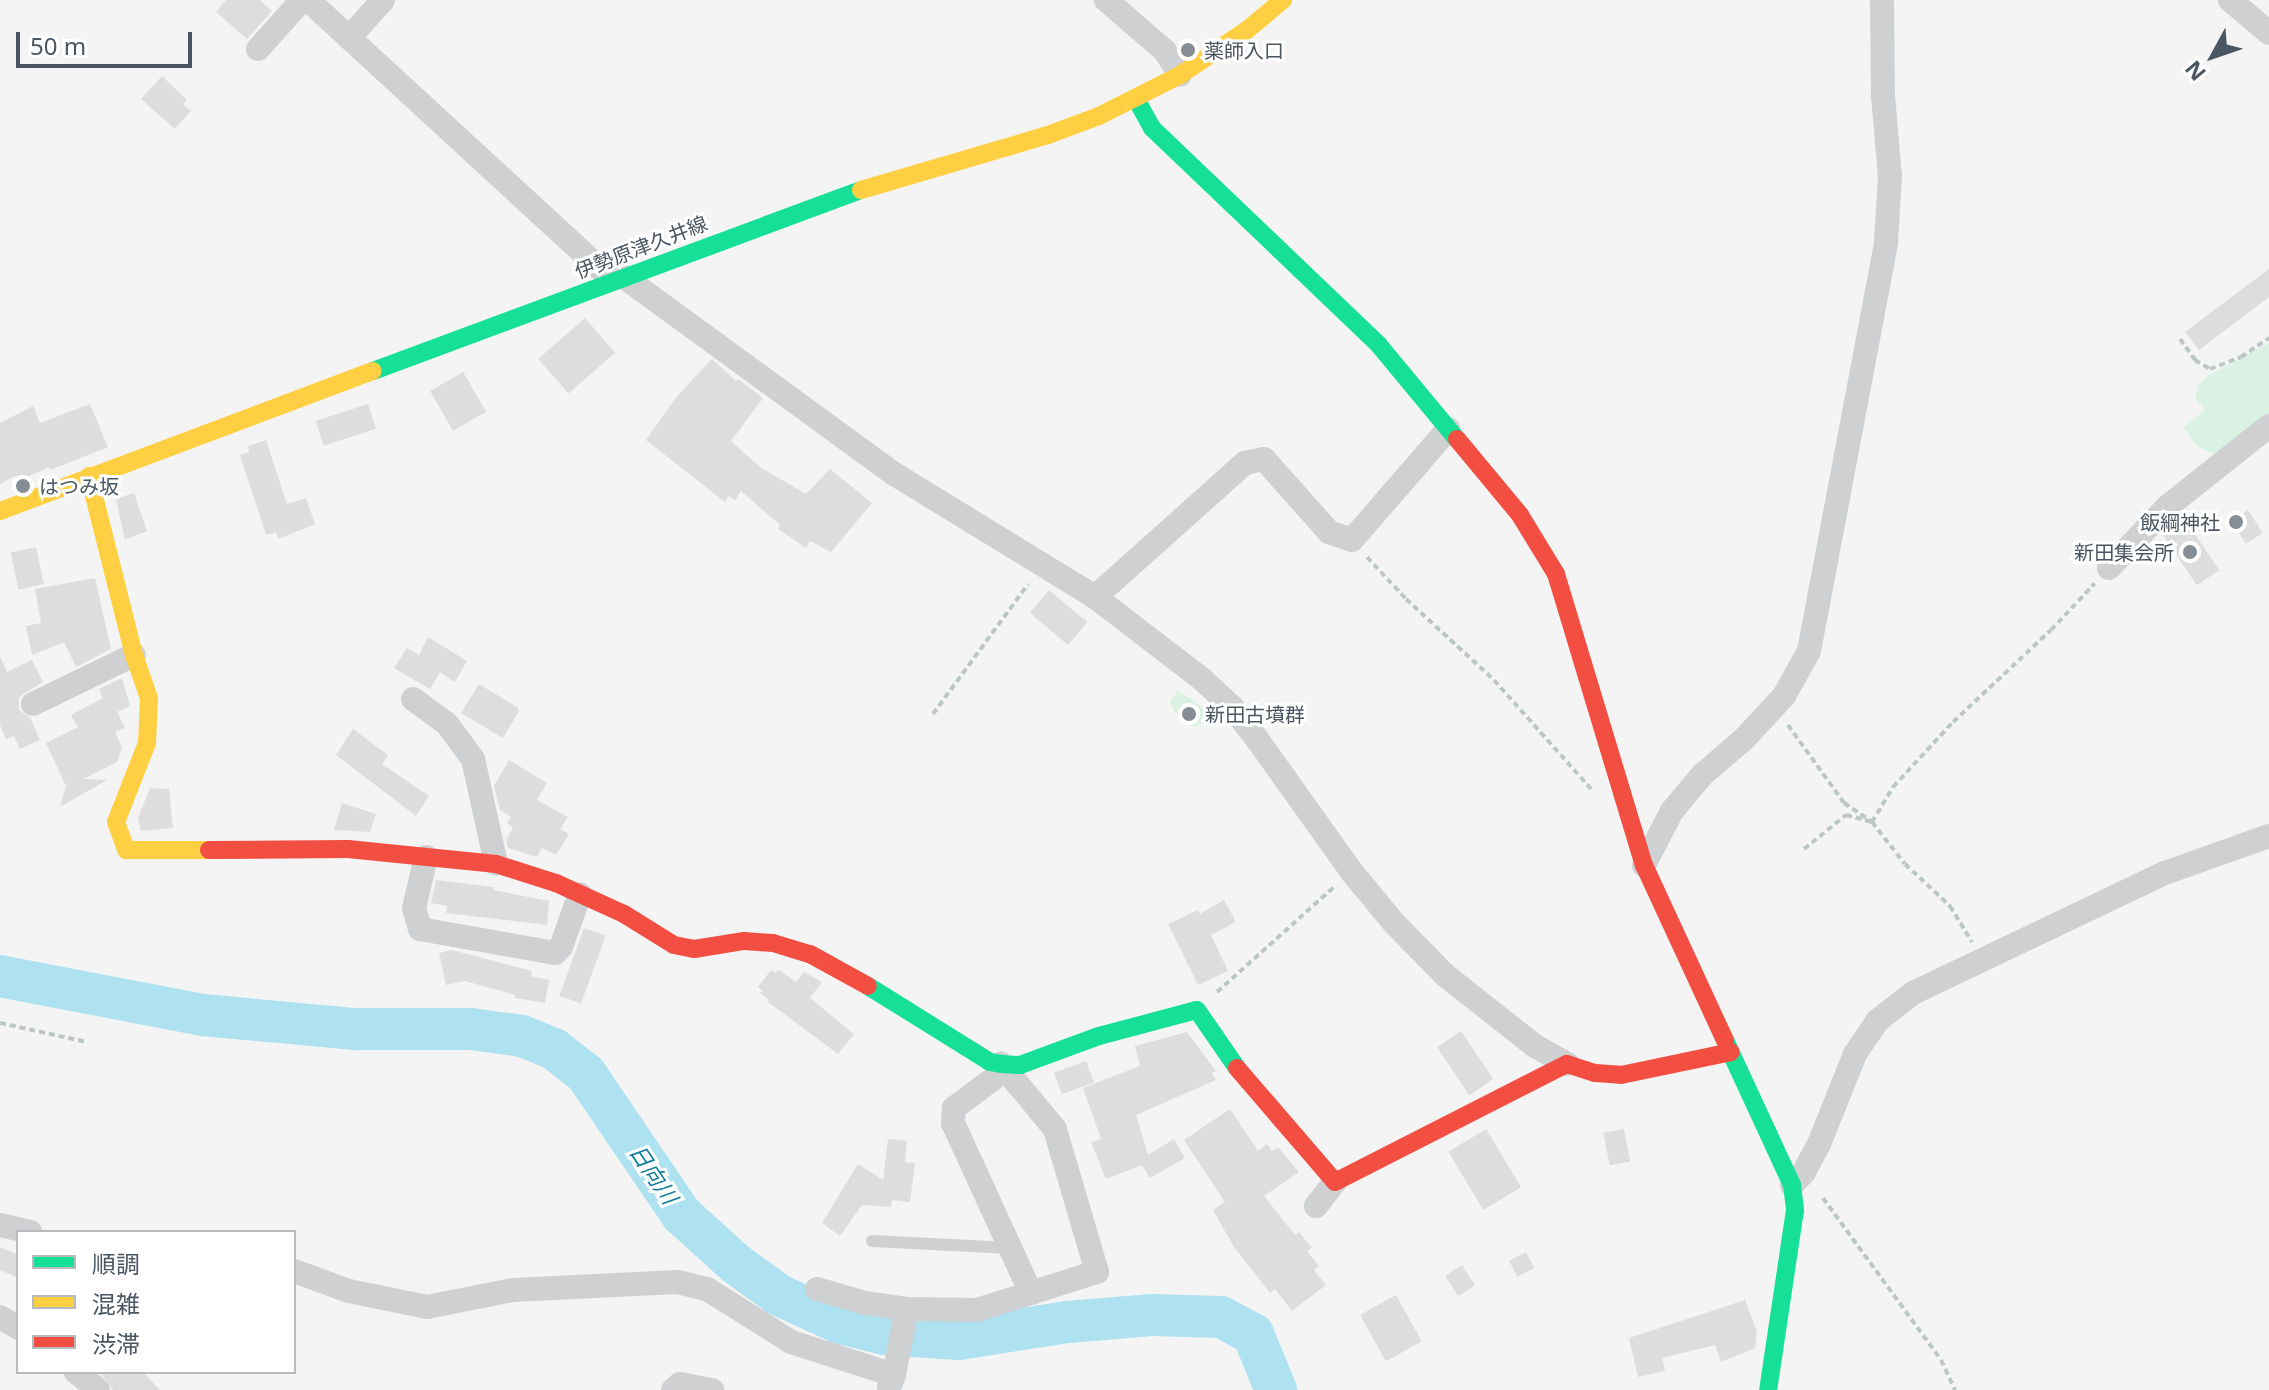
<!DOCTYPE html>
<html>
<head>
<meta charset="utf-8">
<style>
	body { margin:0 }
	#map { position:relative; width:2269px; height:1390px; overflow:hidden; background:#f4f4f4; font-family:"Noto Sans","Noto Sans JP",sans-serif }
	div>[style] { position:absolute }
	.green>* { inset:0; background:#d9f2e3 }
	.river>* { height:42px; margin:-21px; padding:0 21px; transform-origin:21px; border-radius:21px; background:#aee2f0 }
	.building>* { inset:0; background:#ddddde; transform-origin:0 0 }
	.path>* { height:4px; margin-top:-2px; transform-origin:0; background:repeating-linear-gradient(90deg,#bcc7c4 0 6px,transparent 0 10px) }
	.lane>* { height:12px; margin:-6px; padding:0 6px; transform-origin:6px; border-radius:6px; background:#ced0d2 }
	.street>* { height:24px; margin:-12px; padding:0 12px; transform-origin:12px; border-radius:12px; background:#ced0d2 }
	.fast>* { height:18px; margin:-9px; padding:0 9px; transform-origin:9px; border-radius:9px; background:#16e098 }
	.slow>* { height:18px; margin:-9px; padding:0 9px; transform-origin:9px; border-radius:9px; background:#ffcf43 }
	.jam>* { height:18px; margin:-9px; padding:0 9px; transform-origin:9px; border-radius:9px; background:#f24e42 }
	.dots>* { width:22px; height:22px; translate:-50% -50%; box-sizing:border-box; border:4px solid #fff; border-radius:50% }
	span { translate:-50% -50%; white-space:nowrap; text-align:center; line-height:1.15; -webkit-text-stroke:6px #fff; paint-order:stroke }
	.poi-label { font-size:20px; color:#4a5661 }
	.left { translate:0 -50%; text-align:left }
	.right { translate:-100% -50%; text-align:right }
	.street-label { font-size:20px; color:#4a5661 }
	.water-label { font-size:22px; color:#0c7c9b; font-style:italic }
	.legend { position:absolute; left:16px; top:1230px; width:280px; height:144px; box-sizing:border-box; background:#fff; border:2px solid #b7bbc0; margin:0; padding:10px 14px; list-style:none; font-size:24px; color:#4a5661 }
	.legend li { display:flex; align-items:center; gap:16px; height:40px }
	.legend b { width:40px; border:2px solid #b7bbc0 }
	.north { position:absolute; left:2173px; top:16px; width:80px; height:80px; -webkit-text-stroke:6px #fff; paint-order:stroke; rotate:230deg; font-size:22px; font-weight:700; line-height:32px; text-align:center; color:#4a5661 }
	.north::after { content:''; display:block; margin:auto; width:28px; height:36px; background:#4a5661; clip-path:polygon(50% 0,100% 100%,50% 72%,0 100%) }
	.scale { position:absolute; left:16px; top:32px; width:176px; height:36px; box-sizing:border-box; border:4px solid #4a5661; border-top:0; padding-left:10px; font-size:24px; line-height:28px; white-space:nowrap; color:#4a5661; -webkit-text-stroke:6px #fff; paint-order:stroke }
</style>
</head>
<body>
<div id="map">
	<div class="green">
		<div style="clip-path:polygon(2269px 343px,2269px 417px,2218px 457px,2196px 445px,2183px 427px,2205px 410px,2195px 398px,2198px 385px,2209px 375px)"></div>
		<div style="clip-path:polygon(1178px 691px,1200px 705px,1206px 716px,1201px 724px,1193px 727px,1174px 711px,1170px 701px)"></div>
	</div>
	<div class="river">
		<div style="left:0;top:976px;width:207px;rotate:10.9deg"></div>
		<div style="left:203px;top:1015px;width:153px;rotate:5.3deg"></div>
		<div style="left:355px;top:1029px;width:116px"></div>
		<div style="left:471px;top:1029px;width:51px;rotate:7.8deg"></div>
		<div style="left:522px;top:1036px;width:35px;rotate:22deg"></div>
		<div style="left:554px;top:1049px;width:41px;rotate:38deg"></div>
		<div style="left:586px;top:1074px;width:171px;rotate:55.8deg"></div>
		<div style="left:682px;top:1215px;width:73px;rotate:42.2deg"></div>
		<div style="left:736px;top:1264px;width:53px;rotate:35.8deg"></div>
		<div style="left:779px;top:1295px;width:67px;rotate:24.7deg"></div>
		<div style="left:840px;top:1323px;width:45px;rotate:14deg"></div>
		<div style="left:884px;top:1334px;width:75px;rotate:3.8deg"></div>
		<div style="left:959px;top:1339px;width:110px;rotate:-8.9deg"></div>
		<div style="left:1068px;top:1322px;width:84px;rotate:-4.8deg"></div>
		<div style="left:1152px;top:1315px;width:69px;rotate:1.7deg"></div>
		<div style="left:1221px;top:1317px;width:36px;rotate:28deg"></div>
		<div style="left:1253px;top:1334px;width:61px;rotate:67.7deg"></div>
	</div>
	<div class="building">
		<div style="clip-path:polygon(226px 0,260px 0,272px 11px,247px 39px,216px 12px)"></div>
		<div style="clip-path:polygon(162px 76px,187px 100px,183px 104px,191px 111px,175px 129px,141px 99px)"></div>
		<div style="clip-path:polygon(2269px 269px,2269px 297px,2199px 350px,2185px 332px)"></div>
		<div style="left:585px;top:318px;width:46px;height:62px;rotate:49deg"></div>
		<div style="clip-path:polygon(712px 359px,736px 381px,738px 379px,763px 398px,731px 441px,760px 467px,806px 494px,830px 469px,872px 503px,831px 552px,810px 541px,806px 548px,778px 529px,780px 525px,741px 491px,735px 500px,728px 496px,725px 502px,646px 440px,678px 395px)"></div>
		<div style="left:463px;top:372px;width:46px;height:38px;rotate:60deg"></div>
		<div style="clip-path:polygon(90px 404px,108px 447px,50px 470px,49px 467px,19px 481px,16px 476px,0 484px,0 423px,33px 406px,40px 423px)"></div>
		<div style="left:368px;top:404px;width:26px;height:55px;rotate:72deg"></div>
		<div style="clip-path:polygon(266px 440px,287px 504px,306px 498px,315px 524px,278px 539px,276px 532px,266px 535px,240px 455px,249px 452px,248px 446px)"></div>
		<div style="clip-path:polygon(134px 493px,147px 531px,125px 540px,116px 499px)"></div>
		<div style="left:2248px;top:510px;width:27px;height:20px;rotate:57deg"></div>
		<div style="left:2184px;top:518px;width:63px;height:27px;rotate:56deg"></div>
		<div style="left:36px;top:547px;width:38px;height:26px;rotate:78deg"></div>
		<div style="clip-path:polygon(95px 578px,111px 649px,76px 667px,64px 642px,32px 655px,26px 626px,41px 623px,35px 589px)"></div>
		<div style="left:1049px;top:590px;width:50px;height:30px;rotate:40deg"></div>
		<div style="clip-path:polygon(428px 637px,467px 661px,455px 682px,440px 672px,430px 689px,394px 668px,407px 648px,419px 655px)"></div>
		<div style="clip-path:polygon(0 656px,7px 672px,32px 660px,43px 682px,19px 697px,19px 710px,30px 718px,40px 740px,20px 749px,14px 736px,6px 739px,0 725px)"></div>
		<div style="clip-path:polygon(122px 678px,130px 706px,117px 712px,125px 728px,115px 732px,122px 747px,117px 762px,83px 779px,107px 780px,60px 807px,66px 786px,46px 743px,78px 727px,71px 715px,103px 698px,99px 689px)"></div>
		<div style="clip-path:polygon(479px 684px,517px 707px,519px 711px,503px 738px,461px 713px)"></div>
		<div style="clip-path:polygon(353px 729px,388px 755px,382px 764px,429px 796px,416px 816px,336px 755px)"></div>
		<div style="clip-path:polygon(509px 760px,547px 783px,537px 800px,568px 817px,560px 829px,569px 834px,556px 855px,542px 848px,537px 857px,508px 848px,506px 841px,513px 827px,507px 823px,511px 817px,500px 810px,494px 786px)"></div>
		<div style="clip-path:polygon(150px 788px,169px 789px,173px 828px,141px 831px,138px 818px)"></div>
		<div style="clip-path:polygon(342px 803px,376px 814px,370px 832px,334px 830px)"></div>
		<div style="clip-path:polygon(436px 880px,494px 887px,493px 890px,549px 901px,547px 925px,446px 913px,447px 906px,431px 903px)"></div>
		<div style="clip-path:polygon(1224px 900px,1236px 922px,1211px 935px,1228px 971px,1198px 985px,1168px 924px,1198px 910px,1200px 914px)"></div>
		<div style="left:584px;top:928px;width:23px;height:72px;rotate:20deg"></div>
		<div style="clip-path:polygon(452px 950px,532px 971px,531px 976px,549px 980px,545px 1003px,515px 998px,515px 995px,465px 981px,446px 985px,439px 953px)"></div>
		<div style="clip-path:polygon(778px 969px,796px 982px,804px 972px,822px 982px,810px 998px,854px 1034px,838px 1054px,768px 1002px,769px 1000px,760px 993px,763px 991px,758px 987px,771px 970px,776px 973px)"></div>
		<div style="left:1461px;top:1031px;width:58px;height:29px;rotate:56deg"></div>
		<div style="clip-path:polygon(1187px 1032px,1216px 1071px,1212px 1073px,1216px 1080px,1136px 1115px,1148px 1155px,1174px 1139px,1185px 1158px,1150px 1178px,1142px 1165px,1106px 1179px,1091px 1142px,1101px 1139px,1083px 1088px,1140px 1066px,1135px 1046px)"></div>
		<div style="left:1086px;top:1061px;width:23px;height:34px;rotate:70deg"></div>
		<div style="clip-path:polygon(1230px 1109px,1258px 1151px,1267px 1144px,1272px 1151px,1278px 1147px,1299px 1172px,1264px 1196px,1295px 1235px,1299px 1232px,1312px 1248px,1307px 1251px,1319px 1266px,1314px 1270px,1326px 1285px,1292px 1311px,1275px 1289px,1270px 1293px,1234px 1247px,1213px 1210px,1225px 1202px,1184px 1140px)"></div>
		<div style="left:1486px;top:1129px;width:68px;height:44px;rotate:59deg"></div>
		<div style="left:1624px;top:1129px;width:33px;height:21px;rotate:79deg"></div>
		<div style="clip-path:polygon(888px 1139px,907px 1141px,905px 1162px,915px 1163px,910px 1202px,892px 1200px,891px 1207px,862px 1205px,840px 1236px,822px 1223px,858px 1164px,883px 1180px)"></div>
		<div style="clip-path:polygon(0 1247px,18px 1255px,18px 1278px,0 1270px)"></div>
		<div style="left:1526px;top:1252px;width:18px;height:19px;rotate:63deg"></div>
		<div style="left:1462px;top:1265px;width:24px;height:20px;rotate:57deg"></div>
		<div style="left:1396px;top:1295px;width:53px;height:41px;rotate:61deg"></div>
		<div style="clip-path:polygon(1745px 1300px,1757px 1332px,1755px 1348px,1721px 1362px,1715px 1345px,1662px 1358px,1665px 1371px,1638px 1377px,1629px 1338px)"></div>
		<div style="clip-path:polygon(100px 1372px,143px 1372px,160px 1390px,113px 1390px)"></div>
	</div>
	<div class="path">
		<div style="left:2180px;top:339px;width:26px;rotate:54deg"></div>
		<div style="left:2195px;top:360px;width:17px;rotate:31deg"></div>
		<div style="left:2210px;top:369px;width:33px;rotate:-21deg"></div>
		<div style="left:2241px;top:357px;width:34px;rotate:-34deg"></div>
		<div style="left:1367px;top:557px;width:57px;rotate:47.1deg"></div>
		<div style="left:1406px;top:599px;width:120px;rotate:42.6deg"></div>
		<div style="left:1494px;top:680px;width:146px;rotate:48.3deg"></div>
		<div style="left:933px;top:714px;width:161px;rotate:-53.8deg"></div>
		<div style="left:1788px;top:725px;width:96px;rotate:54.3deg"></div>
		<div style="left:1844px;top:803px;width:34px;rotate:34deg"></div>
		<div style="left:1872px;top:822px;width:53px;rotate:51.8deg"></div>
		<div style="left:1905px;top:864px;width:62px;rotate:43deg"></div>
		<div style="left:1950px;top:906px;width:42px;rotate:58.6deg"></div>
		<div style="left:1804px;top:849px;width:54px;rotate:-39deg"></div>
		<div style="left:1846px;top:815px;width:27px;rotate:15deg"></div>
		<div style="left:1872px;top:822px;width:41px;rotate:-59deg"></div>
		<div style="left:1893px;top:787px;width:88px;rotate:-47.3deg"></div>
		<div style="left:1953px;top:722px;width:134px;rotate:-43.2deg"></div>
		<div style="left:2051px;top:630px;width:64px;rotate:-46.9deg"></div>
		<div style="left:1217px;top:992px;width:159px;rotate:-41.9deg"></div>
		<div style="left:0;top:1023px;width:89px;rotate:12.3deg"></div>
		<div style="left:1823px;top:1198px;width:200px;rotate:53.9deg"></div>
		<div style="left:1941px;top:1360px;width:33px;rotate:65deg"></div>
	</div>
	<div class="lane">
		<div style="left:872px;top:1241px;width:138px;rotate:2.9deg"></div>
	</div>
	<div class="street">
		<div style="left:308px;top:0;width:403px;rotate:42.6deg"></div>
		<div style="left:605px;top:273px;width:19px;rotate:12deg"></div>
		<div style="left:624px;top:277px;width:336px;rotate:36.1deg"></div>
		<div style="left:896px;top:475px;width:233px;rotate:31.5deg"></div>
		<div style="left:1095px;top:597px;width:136px;rotate:37.5deg"></div>
		<div style="left:1203px;top:680px;width:40px;rotate:43deg"></div>
		<div style="left:1232px;top:707px;width:41px;rotate:52deg"></div>
		<div style="left:1257px;top:739px;width:162px;rotate:54.5deg"></div>
		<div style="left:1351px;top:871px;width:67px;rotate:50.4deg"></div>
		<div style="left:1394px;top:923px;width:73px;rotate:45.6deg"></div>
		<div style="left:1445px;top:975px;width:115px;rotate:38.3deg"></div>
		<div style="left:1535px;top:1046px;width:37px;rotate:29deg"></div>
		<div style="left:1106px;top:0;width:78px;rotate:40.8deg"></div>
		<div style="left:1165px;top:51px;width:28px;rotate:58deg"></div>
		<div style="left:2230px;top:0;width:51px;rotate:40.2deg"></div>
		<div style="left:349px;top:38px;width:51px;rotate:-48.2deg"></div>
		<div style="left:258px;top:49px;width:66px;rotate:-48.1deg"></div>
		<div style="left:2109px;top:568px;width:84px;rotate:-46.4deg"></div>
		<div style="left:2167px;top:507px;width:130px;rotate:-38.5deg"></div>
		<div style="left:1095px;top:597px;width:201px;rotate:-41.8deg"></div>
		<div style="left:1245px;top:463px;width:19px;rotate:-12deg"></div>
		<div style="left:1264px;top:459px;width:98px;rotate:48.3deg"></div>
		<div style="left:1329px;top:532px;width:24px;rotate:19deg"></div>
		<div style="left:1352px;top:540px;width:147px;rotate:-49.1deg"></div>
		<div style="left:413px;top:699px;width:42px;rotate:36.3deg"></div>
		<div style="left:447px;top:724px;width:44px;rotate:53.4deg"></div>
		<div style="left:473px;top:759px;width:107px;rotate:77.6deg"></div>
		<div style="left:33px;top:704px;width:112px;rotate:-25.9deg"></div>
		<div style="left:426px;top:857px;width:52px;rotate:103.2deg"></div>
		<div style="left:414px;top:908px;width:22px;rotate:74deg"></div>
		<div style="left:420px;top:929px;width:137px;rotate:10.1deg"></div>
		<div style="left:555px;top:953px;width:8px;rotate:-45deg"></div>
		<div style="left:561px;top:947px;width:56px;rotate:-70.3deg"></div>
		<div style="left:1644px;top:865px;width:61px;rotate:-62.6deg"></div>
		<div style="left:1672px;top:811px;width:47px;rotate:-50.2deg"></div>
		<div style="left:1702px;top:775px;width:55px;rotate:-40.6deg"></div>
		<div style="left:1744px;top:739px;width:59px;rotate:-47.1deg"></div>
		<div style="left:1784px;top:696px;width:51px;rotate:-60.9deg"></div>
		<div style="left:1809px;top:651px;width:416px;rotate:-79.3deg"></div>
		<div style="left:1886px;top:242px;width:65px;rotate:-86.5deg"></div>
		<div style="left:1890px;top:177px;width:81px;rotate:-94.9deg"></div>
		<div style="left:1883px;top:96px;width:96px;rotate:-90.6deg"></div>
		<div style="left:1005px;top:1070px;width:64px;rotate:143.3deg"></div>
		<div style="left:954px;top:1108px;width:15px;rotate:94deg"></div>
		<div style="left:953px;top:1123px;width:187px;rotate:65.4deg"></div>
		<div style="left:1792px;top:1185px;width:18px;rotate:-47deg"></div>
		<div style="left:1804px;top:1172px;width:32px;rotate:-62deg"></div>
		<div style="left:1819px;top:1144px;width:97px;rotate:-68.2deg"></div>
		<div style="left:1855px;top:1054px;width:40px;rotate:-56deg"></div>
		<div style="left:1877px;top:1021px;width:46px;rotate:-37.9deg"></div>
		<div style="left:1913px;top:993px;width:279px;rotate:-25.5deg"></div>
		<div style="left:2165px;top:873px;width:110px;rotate:-19.6deg"></div>
		<div style="left:1316px;top:1206px;width:31px;rotate:-52deg"></div>
		<div style="left:0;top:1225px;width:31px;rotate:13deg"></div>
		<div style="left:294px;top:1271px;width:59px;rotate:20deg"></div>
		<div style="left:349px;top:1291px;width:80px;rotate:11.6deg"></div>
		<div style="left:427px;top:1307px;width:88px;rotate:-11.2deg"></div>
		<div style="left:513px;top:1290px;width:165px;rotate:-2.8deg"></div>
		<div style="left:678px;top:1282px;width:30px;rotate:14deg"></div>
		<div style="left:707px;top:1289px;width:99px;rotate:32.2deg"></div>
		<div style="left:791px;top:1342px;width:108px;rotate:17.8deg"></div>
		<div style="left:817px;top:1289px;width:50px;rotate:16.3deg"></div>
		<div style="left:865px;top:1303px;width:42px;rotate:8.1deg"></div>
		<div style="left:907px;top:1309px;width:70px;rotate:0.8deg"></div>
		<div style="left:977px;top:1310px;width:126px;rotate:-17.6deg"></div>
		<div style="left:1097px;top:1272px;width:149px;rotate:-106.4deg"></div>
		<div style="left:1055px;top:1129px;width:85px;rotate:-129.7deg"></div>
		<div style="left:0;top:1317px;width:21px;rotate:31deg"></div>
		<div style="left:76px;top:1372px;width:28px;rotate:39deg"></div>
		<div style="left:889px;top:1388px;width:14px;rotate:-69deg"></div>
		<div style="left:894px;top:1375px;width:67px;rotate:-78.9deg"></div>
		<div style="left:673px;top:1390px;width:9px;rotate:-41deg"></div>
		<div style="left:680px;top:1384px;width:33px;rotate:11deg"></div>
	</div>
	<div class="fast">
		<div style="left:1136px;top:99px;width:33px;rotate:61deg"></div>
		<div style="left:1152px;top:128px;width:313px;rotate:43.7deg"></div>
		<div style="left:1378px;top:344px;width:124px;rotate:50.3deg"></div>
		<div style="left:373px;top:371px;width:520px;rotate:-20.35deg"></div>
		<div style="left:868px;top:986px;width:144px;rotate:31.9deg"></div>
		<div style="left:990px;top:1062px;width:11px;rotate:10deg"></div>
		<div style="left:1001px;top:1064px;width:19px;rotate:3deg"></div>
		<div style="left:1020px;top:1065px;width:84px;rotate:-20.2deg"></div>
		<div style="left:1099px;top:1036px;width:101px;rotate:-14.9deg"></div>
		<div style="left:1197px;top:1010px;width:70px;rotate:55.4deg"></div>
		<div style="left:1725px;top:1040px;width:160px;rotate:65.2deg"></div>
		<div style="left:1792px;top:1185px;width:25px;rotate:83deg"></div>
		<div style="left:1795px;top:1210px;width:182px;rotate:98.5deg"></div>
	</div>
	<div class="slow">
		<div style="left:861px;top:190px;width:195px;rotate:-16.4deg"></div>
		<div style="left:1048px;top:135px;width:54px;rotate:-20.4deg"></div>
		<div style="left:1099px;top:116px;width:91px;rotate:-26.8deg"></div>
		<div style="left:1180px;top:75px;width:81px;rotate:-33.9deg"></div>
		<div style="left:1247px;top:30px;width:47px;rotate:-39.8deg"></div>
		<div style="left:89px;top:476px;width:185px;rotate:75.9deg"></div>
		<div style="left:134px;top:655px;width:46px;rotate:70.8deg"></div>
		<div style="left:149px;top:698px;width:45px;rotate:92.5deg"></div>
		<div style="left:147px;top:743px;width:85px;rotate:111.4deg"></div>
		<div style="left:116px;top:822px;width:30px;rotate:70deg"></div>
		<div style="left:126px;top:850px;width:83px"></div>
		<div style="left:0;top:511px;width:398px;rotate:-20.6deg"></div>
	</div>
	<div class="jam">
		<div style="left:1457px;top:439px;width:99px;rotate:50.3deg"></div>
		<div style="left:1520px;top:515px;width:69px;rotate:58.6deg"></div>
		<div style="left:1556px;top:574px;width:304px;rotate:73.2deg"></div>
		<div style="left:1644px;top:865px;width:193px;rotate:65.2deg"></div>
		<div style="left:209px;top:850px;width:139px;rotate:-0.4deg"></div>
		<div style="left:348px;top:849px;width:149px;rotate:5.8deg"></div>
		<div style="left:496px;top:864px;width:63px;rotate:17.6deg"></div>
		<div style="left:556px;top:883px;width:75px;rotate:24.5deg"></div>
		<div style="left:624px;top:914px;width:59px;rotate:31.8deg"></div>
		<div style="left:674px;top:945px;width:20px;rotate:11deg"></div>
		<div style="left:694px;top:949px;width:51px;rotate:-9.1deg"></div>
		<div style="left:744px;top:941px;width:29px;rotate:4deg"></div>
		<div style="left:773px;top:943px;width:39px;rotate:17deg"></div>
		<div style="left:810px;top:954px;width:66px;rotate:28.9deg"></div>
		<div style="left:1237px;top:1068px;width:150px;rotate:49.3deg"></div>
		<div style="left:1335px;top:1182px;width:260px;rotate:-27deg"></div>
		<div style="left:1567px;top:1064px;width:29px;rotate:18deg"></div>
		<div style="left:1595px;top:1073px;width:26px;rotate:4deg"></div>
		<div style="left:1621px;top:1075px;width:112px;rotate:-11.8deg"></div>
	</div>
	<div class="dots">
		<div style="left:1188px;top:50px;background:#868d94"></div>
		<div style="left:23px;top:486px;background:#868d94"></div>
		<div style="left:2236px;top:522px;background:#868d94"></div>
		<div style="left:2190px;top:552px;background:#868d94"></div>
		<div style="left:1189px;top:714px;background:#868d94"></div>
	</div>
	<div class="poi-label">
		<span class="left" style="left:1204px;top:50px">薬師入口</span>
		<span class="left" style="left:39px;top:486px">はつみ坂</span>
		<span class="right" style="left:2220px;top:522px">飯綱神社</span>
		<span class="right" style="left:2174px;top:552px">新田集会所</span>
		<span class="left" style="left:1205px;top:714px">新田古墳群</span>
	</div>
	<div class="street-label">
		<span style="left:641px;top:247px;rotate:-21deg">伊勢原津久井線</span>
	</div>
	<div class="water-label">
		<span style="left:654px;top:1174px;rotate:56deg">日向川</span>
	</div>
	<ul class="legend">
	<li><b style="height:10px;background:#16e098"></b>順調</li>
	<li><b style="height:10px;background:#ffcf43"></b>混雑</li>
	<li><b style="height:10px;background:#f24e42"></b>渋滞</li>
	</ul>
	<div class="north">N</div>
	<div class="scale">50 m</div>
</div>
</body>
</html>
